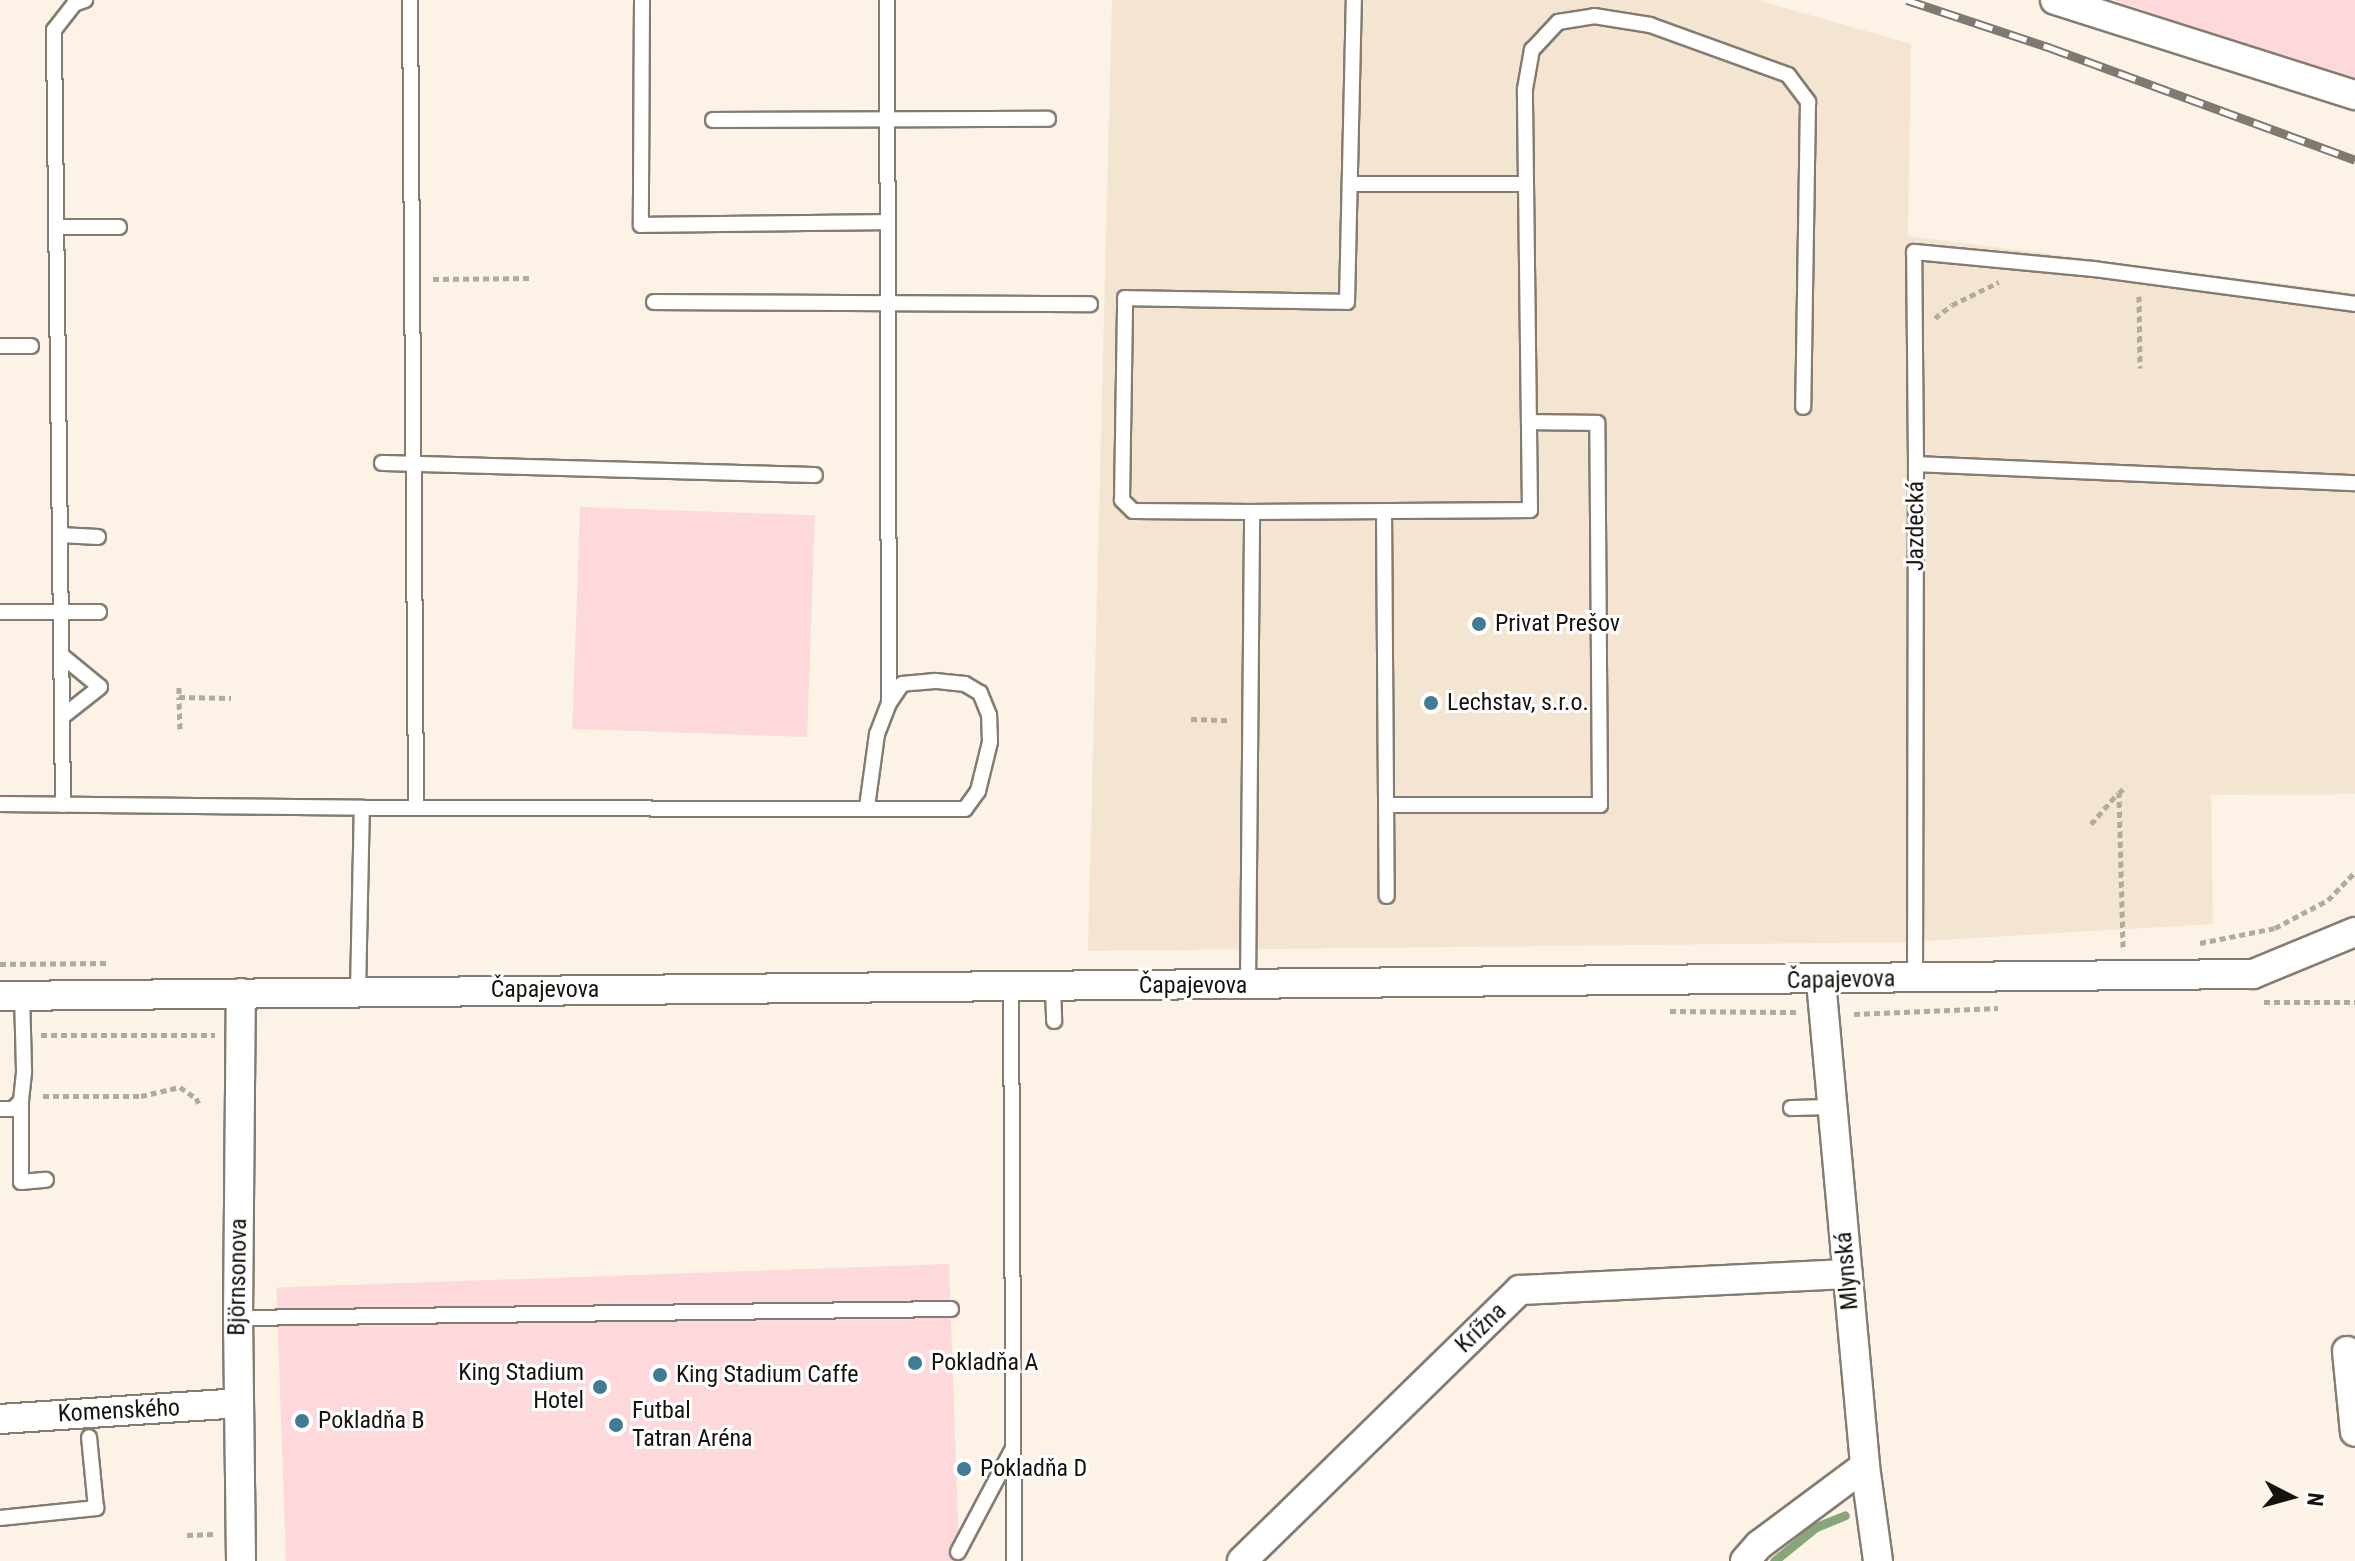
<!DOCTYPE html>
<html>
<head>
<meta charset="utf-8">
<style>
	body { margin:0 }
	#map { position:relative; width:2355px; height:1561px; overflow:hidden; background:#fcf2e5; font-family:"Roboto Condensed",sans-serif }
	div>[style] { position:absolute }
	.built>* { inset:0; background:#f3e5d2 }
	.green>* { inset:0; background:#fed9db; transform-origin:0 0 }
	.stream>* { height:9px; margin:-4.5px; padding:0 4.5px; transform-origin:4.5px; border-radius:4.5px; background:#89a67a }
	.path>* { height:5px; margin-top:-2.5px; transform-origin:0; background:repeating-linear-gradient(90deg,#b1aa9f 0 6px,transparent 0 10px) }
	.roads { filter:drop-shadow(2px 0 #857c71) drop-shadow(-2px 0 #857c71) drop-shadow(0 2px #857c71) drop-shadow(0 -2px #857c71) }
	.lane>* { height:14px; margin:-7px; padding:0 7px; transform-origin:7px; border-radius:7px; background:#fff }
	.street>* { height:28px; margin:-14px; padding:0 14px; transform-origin:14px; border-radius:14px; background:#fff }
	.rail>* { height:9px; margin-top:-4.5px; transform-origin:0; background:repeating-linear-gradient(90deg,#fff 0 18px,#7f7970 0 36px); box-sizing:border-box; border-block:2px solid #7f7970 }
	.dots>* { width:22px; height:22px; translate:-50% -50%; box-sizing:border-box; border:4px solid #fff; border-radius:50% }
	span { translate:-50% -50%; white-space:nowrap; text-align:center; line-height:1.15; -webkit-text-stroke:6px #fff; paint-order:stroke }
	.street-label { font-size:24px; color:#16130e }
	.poi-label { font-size:24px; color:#16130e }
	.left { translate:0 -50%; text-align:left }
	.right { translate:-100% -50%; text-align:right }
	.north { position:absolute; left:2251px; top:1457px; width:80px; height:80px; -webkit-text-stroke:6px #fff; paint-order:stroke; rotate:96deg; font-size:22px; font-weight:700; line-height:32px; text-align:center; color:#16130e }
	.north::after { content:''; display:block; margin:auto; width:28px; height:36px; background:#16130e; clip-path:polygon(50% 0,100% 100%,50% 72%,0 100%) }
</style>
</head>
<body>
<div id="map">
	<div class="built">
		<div style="clip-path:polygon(1112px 0,1757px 0,1911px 44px,1908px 236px,2355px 293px,2355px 794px,2211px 795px,2213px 924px,1906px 942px,1088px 951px)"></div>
	</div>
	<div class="green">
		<div style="clip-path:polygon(2113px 0,2355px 0,2355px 79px,2260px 49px)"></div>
		<div style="left:580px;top:507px;width:235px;height:222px;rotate:2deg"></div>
		<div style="left:949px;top:1264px;width:297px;height:673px;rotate:88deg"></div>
	</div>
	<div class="stream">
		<div style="left:1774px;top:1561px;width:54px;rotate:-39deg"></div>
		<div style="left:1816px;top:1527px;width:31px;rotate:-22deg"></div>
	</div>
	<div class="path">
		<div style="left:433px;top:279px;width:97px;rotate:-0.6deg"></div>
		<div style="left:2139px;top:296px;width:72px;rotate:89.2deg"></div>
		<div style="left:1935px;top:318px;width:21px;rotate:-37deg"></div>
		<div style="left:1952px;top:305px;width:52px;rotate:-26.1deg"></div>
		<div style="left:179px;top:687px;width:10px;rotate:90deg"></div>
		<div style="left:1191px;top:719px;width:38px;rotate:2deg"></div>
		<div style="left:180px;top:729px;width:32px;rotate:-92deg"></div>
		<div style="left:179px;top:697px;width:52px;rotate:1.1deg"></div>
		<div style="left:2091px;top:824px;width:41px;rotate:-48.9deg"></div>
		<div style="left:2200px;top:943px;width:76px;rotate:-11.3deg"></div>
		<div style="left:2275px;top:928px;width:60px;rotate:-27.8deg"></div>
		<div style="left:2328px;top:900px;width:39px;rotate:-46deg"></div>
		<div style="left:2123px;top:947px;width:154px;rotate:-91.5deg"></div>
		<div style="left:2119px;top:793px;width:10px;rotate:-45deg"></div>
		<div style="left:0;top:964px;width:107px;rotate:-0.5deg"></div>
		<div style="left:2264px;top:1002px;width:91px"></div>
		<div style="left:1670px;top:1011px;width:126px;rotate:0.5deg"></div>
		<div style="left:1854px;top:1014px;width:144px;rotate:-2.4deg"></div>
		<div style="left:41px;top:1035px;width:174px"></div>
		<div style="left:43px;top:1096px;width:98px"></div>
		<div style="left:141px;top:1096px;width:40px;rotate:-13deg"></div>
		<div style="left:180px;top:1087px;width:19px;rotate:35deg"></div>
		<div style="left:196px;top:1098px;width:9px;rotate:63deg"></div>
		<div style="left:187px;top:1535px;width:27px;rotate:-2deg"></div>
	</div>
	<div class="roads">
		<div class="lane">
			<div style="left:410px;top:0;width:808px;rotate:89.57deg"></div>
			<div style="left:642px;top:0;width:225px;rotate:90.3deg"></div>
			<div style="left:641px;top:225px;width:247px;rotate:-0.7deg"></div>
			<div style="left:887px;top:0;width:702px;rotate:89.84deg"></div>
			<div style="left:713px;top:120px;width:335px;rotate:-0.2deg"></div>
			<div style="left:1350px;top:184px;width:176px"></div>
			<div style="left:56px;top:227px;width:63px"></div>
			<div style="left:654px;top:302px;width:436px;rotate:0.3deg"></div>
			<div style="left:0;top:346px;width:31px"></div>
			<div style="left:382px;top:463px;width:433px;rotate:1.6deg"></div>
			<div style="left:1916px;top:464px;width:212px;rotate:-90.5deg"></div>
			<div style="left:1914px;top:252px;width:181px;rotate:5.4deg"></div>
			<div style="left:2094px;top:269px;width:263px;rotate:7.6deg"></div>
			<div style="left:1384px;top:511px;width:385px;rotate:89.6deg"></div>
			<div style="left:1252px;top:512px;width:119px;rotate:-179.5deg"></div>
			<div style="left:1133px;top:511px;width:16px;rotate:-135deg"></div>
			<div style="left:1122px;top:500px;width:202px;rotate:-89.1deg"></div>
			<div style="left:1125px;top:298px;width:222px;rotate:1deg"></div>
			<div style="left:1347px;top:302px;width:302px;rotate:-88.7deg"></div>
			<div style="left:60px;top:535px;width:38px;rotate:3deg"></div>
			<div style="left:0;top:612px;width:99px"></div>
			<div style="left:61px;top:655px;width:50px;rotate:39.4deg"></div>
			<div style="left:100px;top:687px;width:48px;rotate:141.7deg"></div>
			<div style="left:0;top:804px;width:362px;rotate:0.6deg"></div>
			<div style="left:63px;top:805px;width:775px;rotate:-90.67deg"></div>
			<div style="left:54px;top:30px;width:33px;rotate:-52deg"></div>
			<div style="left:74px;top:4px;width:12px;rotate:-20deg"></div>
			<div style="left:1386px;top:805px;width:214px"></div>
			<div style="left:1600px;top:805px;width:382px;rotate:-90.4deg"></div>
			<div style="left:1597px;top:423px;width:68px;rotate:-179.2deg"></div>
			<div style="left:1915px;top:979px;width:515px;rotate:-89.89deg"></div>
			<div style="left:1916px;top:464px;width:439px;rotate:2.5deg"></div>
			<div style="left:1248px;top:985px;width:473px;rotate:-89.5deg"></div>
			<div style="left:1252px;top:512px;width:278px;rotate:-0.4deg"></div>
			<div style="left:1530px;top:510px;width:421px;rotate:-90.7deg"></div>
			<div style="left:1525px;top:89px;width:40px;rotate:-80deg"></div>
			<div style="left:1532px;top:50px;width:38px;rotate:-47deg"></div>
			<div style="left:1558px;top:22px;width:36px;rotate:-9deg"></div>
			<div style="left:1594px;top:16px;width:57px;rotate:9.1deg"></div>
			<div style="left:1650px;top:25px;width:147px;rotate:19.9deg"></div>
			<div style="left:1788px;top:75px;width:34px;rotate:53deg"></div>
			<div style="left:1808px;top:102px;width:305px;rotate:90.9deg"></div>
			<div style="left:1011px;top:987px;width:574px;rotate:89.7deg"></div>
			<div style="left:1053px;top:987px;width:34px;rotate:88deg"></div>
			<div style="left:358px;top:992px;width:184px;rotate:-88.8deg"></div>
			<div style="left:362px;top:808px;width:603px;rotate:0.1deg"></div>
			<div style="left:965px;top:809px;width:22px;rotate:-54deg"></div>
			<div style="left:978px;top:791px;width:50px;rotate:-76.2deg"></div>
			<div style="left:990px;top:742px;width:27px;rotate:-92deg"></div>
			<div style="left:989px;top:715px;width:24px;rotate:-112deg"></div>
			<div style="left:980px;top:693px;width:17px;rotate:-149deg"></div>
			<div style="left:965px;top:684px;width:30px;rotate:-174deg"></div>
			<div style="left:935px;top:681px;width:33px;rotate:175deg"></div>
			<div style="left:902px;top:684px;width:23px;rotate:124deg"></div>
			<div style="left:889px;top:703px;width:33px;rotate:111deg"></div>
			<div style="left:877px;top:734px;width:74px;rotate:97.8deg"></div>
			<div style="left:21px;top:1101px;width:81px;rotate:90deg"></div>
			<div style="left:21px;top:1182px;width:25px;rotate:-5deg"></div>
			<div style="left:1791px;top:1108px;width:41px;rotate:-1.4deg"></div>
			<div style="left:0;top:1109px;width:13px"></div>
			<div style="left:13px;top:1109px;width:11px;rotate:-45deg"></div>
			<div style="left:21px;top:1101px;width:31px;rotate:-84deg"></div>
			<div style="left:24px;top:1070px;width:74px;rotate:-91.5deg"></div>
			<div style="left:238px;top:1318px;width:713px;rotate:-0.72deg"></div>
			<div style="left:0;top:1518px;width:97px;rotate:-5.9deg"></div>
			<div style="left:96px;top:1508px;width:71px;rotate:-95.6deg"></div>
			<div style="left:958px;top:1552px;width:115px;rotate:-62.1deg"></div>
		</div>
		<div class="street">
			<div style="left:2055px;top:0;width:315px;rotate:17.6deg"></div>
			<div style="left:1821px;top:981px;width:487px;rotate:84.8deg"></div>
			<div style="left:1865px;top:1466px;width:96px;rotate:82.2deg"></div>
			<div style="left:0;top:996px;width:2253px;rotate:-0.56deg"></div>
			<div style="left:2253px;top:974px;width:110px;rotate:-22.4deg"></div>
			<div style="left:2347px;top:1351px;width:81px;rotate:84.4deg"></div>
			<div style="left:0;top:1419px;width:239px;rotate:-3.8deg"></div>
			<div style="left:241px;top:1561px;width:243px;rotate:-90.7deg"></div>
			<div style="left:238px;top:1318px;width:325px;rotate:-89.5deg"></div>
			<div style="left:1242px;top:1561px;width:388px;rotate:-44.3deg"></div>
			<div style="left:1520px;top:1290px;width:328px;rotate:-2.8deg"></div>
			<div style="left:1745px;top:1561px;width:21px;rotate:-49deg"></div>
			<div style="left:1759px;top:1545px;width:132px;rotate:-36.7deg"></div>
		</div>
	</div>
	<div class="rail">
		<div style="left:1907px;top:0;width:152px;rotate:18.4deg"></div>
		<div style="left:2051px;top:48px;width:324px;rotate:20.2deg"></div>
	</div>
	<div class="dots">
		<div style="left:1479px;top:624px;background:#407c93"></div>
		<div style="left:1431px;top:703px;background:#407c93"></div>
		<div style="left:915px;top:1363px;background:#407c93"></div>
		<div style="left:660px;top:1375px;background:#407c93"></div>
		<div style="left:600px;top:1387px;background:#407c93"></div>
		<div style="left:302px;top:1421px;background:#407c93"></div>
		<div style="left:616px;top:1425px;background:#407c93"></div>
		<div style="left:964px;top:1469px;background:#407c93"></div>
	</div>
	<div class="street-label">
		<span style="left:1916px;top:526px;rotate:-90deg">Jazdecká</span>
		<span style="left:1841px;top:980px;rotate:-1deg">Čapajevova</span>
		<span style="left:1193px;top:986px">Čapajevova</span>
		<span style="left:545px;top:990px">Čapajevova</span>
		<span style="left:1847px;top:1271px;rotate:-95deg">Mlynská</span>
		<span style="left:238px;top:1277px;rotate:-89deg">Björnsonova</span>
		<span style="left:1481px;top:1328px;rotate:-44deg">Krížna</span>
		<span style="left:119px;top:1411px;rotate:-3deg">Komenského</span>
	</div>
	<div class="poi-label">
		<span class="left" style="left:1495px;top:624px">Privat Prešov</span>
		<span class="left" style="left:1447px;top:703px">Lechstav, s.r.o.</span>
		<span class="left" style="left:931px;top:1363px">Pokladňa A</span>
		<span class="right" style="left:584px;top:1387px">King Stadium<br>Hotel</span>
		<span class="left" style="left:676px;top:1375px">King Stadium Caffe</span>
		<span class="left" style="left:632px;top:1425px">Futbal<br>Tatran Aréna</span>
		<span class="left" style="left:318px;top:1421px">Pokladňa B</span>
		<span class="left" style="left:980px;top:1469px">Pokladňa D</span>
	</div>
	<div class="north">N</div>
</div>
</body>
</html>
